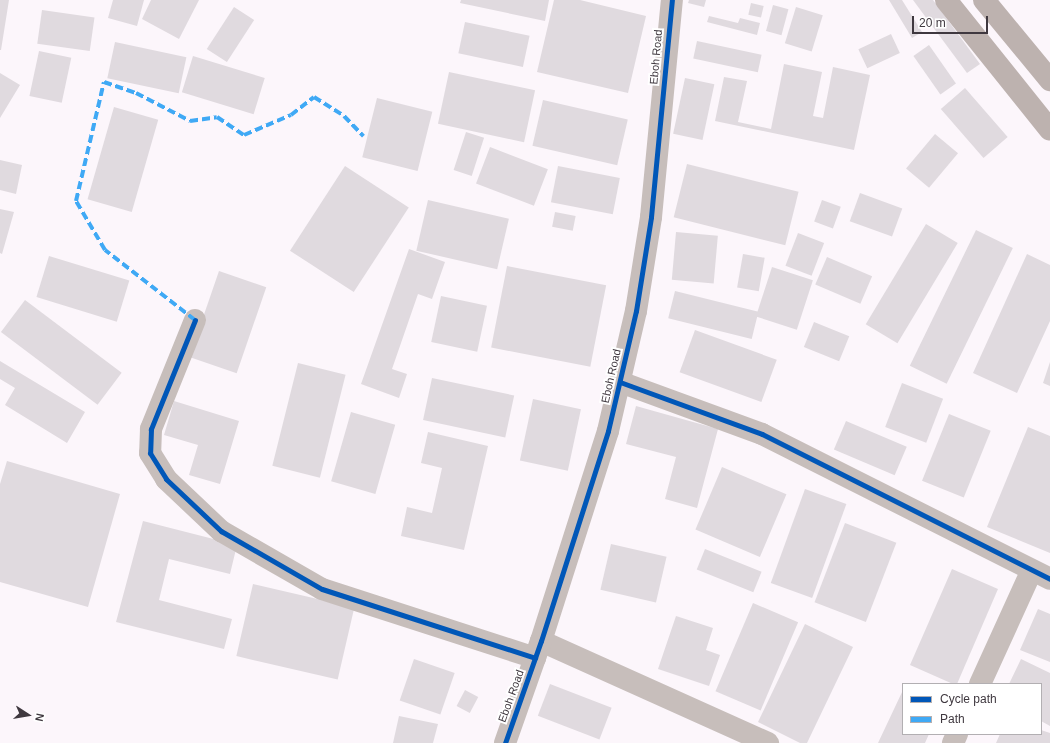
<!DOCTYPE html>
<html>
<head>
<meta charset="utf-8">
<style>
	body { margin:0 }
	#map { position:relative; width:1050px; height:743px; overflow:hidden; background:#fcf6fb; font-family:Helvetica,sans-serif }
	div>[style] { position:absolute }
	.building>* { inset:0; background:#e0dadf; transform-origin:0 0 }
	.minor>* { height:22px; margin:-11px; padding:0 11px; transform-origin:11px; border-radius:11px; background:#c7bebb }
	.secondary>* { height:22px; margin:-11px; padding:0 11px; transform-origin:11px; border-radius:11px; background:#bdb2af }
	.quiet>* { height:4px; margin-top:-2px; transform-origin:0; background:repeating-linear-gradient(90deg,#3fa9f5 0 8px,transparent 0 12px) }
	.cycleway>* { height:5px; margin:-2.5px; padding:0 2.5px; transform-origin:2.5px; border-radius:2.5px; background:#0057b8 }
	span { translate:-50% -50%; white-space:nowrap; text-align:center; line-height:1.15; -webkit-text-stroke:4px #fff; paint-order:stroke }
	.street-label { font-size:11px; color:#3f383f }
	.legend { position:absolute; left:902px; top:683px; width:140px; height:52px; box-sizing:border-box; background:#fff; border:1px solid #b2afb2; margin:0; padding:5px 7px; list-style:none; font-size:12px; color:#3f383f }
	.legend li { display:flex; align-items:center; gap:8px; height:20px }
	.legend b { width:20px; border:1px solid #b2afb2 }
	.north { position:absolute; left:8px; top:695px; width:40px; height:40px; -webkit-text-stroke:3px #fff; paint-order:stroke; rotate:102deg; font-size:11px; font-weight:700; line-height:16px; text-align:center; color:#3f383f }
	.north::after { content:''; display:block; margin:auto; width:14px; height:18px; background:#3f383f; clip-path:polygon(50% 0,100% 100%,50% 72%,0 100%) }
	.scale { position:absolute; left:912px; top:16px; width:76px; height:18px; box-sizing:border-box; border:2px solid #3f383f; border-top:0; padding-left:5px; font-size:12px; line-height:14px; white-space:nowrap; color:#3f383f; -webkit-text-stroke:3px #fff; paint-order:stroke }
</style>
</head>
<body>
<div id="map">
	<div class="building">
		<div style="clip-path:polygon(0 0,9px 0,1px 50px,0 50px)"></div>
		<div style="clip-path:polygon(113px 0,144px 0,137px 26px,108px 18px)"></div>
		<div style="clip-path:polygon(151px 0,199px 0,179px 39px,142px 19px)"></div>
		<div style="clip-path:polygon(461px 0,549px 0,545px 21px,460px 3px)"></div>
		<div style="clip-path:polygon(554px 0,580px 0,646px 16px,628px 93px,537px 72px)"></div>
		<div style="clip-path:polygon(689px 0,706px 0,704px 7px,688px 3px)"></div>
		<div style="clip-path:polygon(889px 0,902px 0,922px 32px,912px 38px)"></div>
		<div style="clip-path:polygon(913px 0,933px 0,980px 64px,967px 73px)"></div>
		<div style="left:751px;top:3px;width:13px;height:12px;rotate:13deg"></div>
		<div style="left:773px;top:5px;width:16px;height:27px;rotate:15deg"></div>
		<div style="left:234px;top:7px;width:24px;height:50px;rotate:33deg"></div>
		<div style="left:796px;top:7px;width:28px;height:38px;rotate:17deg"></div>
		<div style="left:42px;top:10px;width:53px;height:34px;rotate:8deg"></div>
		<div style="clip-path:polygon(709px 16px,738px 23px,740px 18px,760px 23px,757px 35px,707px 22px)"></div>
		<div style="left:465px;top:22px;width:66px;height:32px;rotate:12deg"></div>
		<div style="left:891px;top:34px;width:21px;height:36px;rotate:65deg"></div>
		<div style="left:697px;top:41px;width:66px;height:18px;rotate:12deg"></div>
		<div style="left:115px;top:42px;width:73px;height:37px;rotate:12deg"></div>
		<div style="left:929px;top:45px;width:47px;height:19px;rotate:55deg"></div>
		<div style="left:39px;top:51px;width:33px;height:46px;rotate:12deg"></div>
		<div style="left:193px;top:56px;width:75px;height:38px;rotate:17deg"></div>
		<div style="clip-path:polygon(784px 64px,822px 72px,813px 116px,823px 118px,833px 67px,870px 75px,854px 150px,715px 121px,724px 77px,747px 81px,738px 122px,771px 129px)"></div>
		<div style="left:449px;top:72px;width:88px;height:53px;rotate:12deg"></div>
		<div style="clip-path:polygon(0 73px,20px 85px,0 118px)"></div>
		<div style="left:685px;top:78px;width:30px;height:57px;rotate:12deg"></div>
		<div style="left:965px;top:88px;width:65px;height:32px;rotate:49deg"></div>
		<div style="left:377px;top:98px;width:57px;height:61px;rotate:14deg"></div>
		<div style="left:543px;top:100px;width:87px;height:47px;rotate:13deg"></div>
		<div style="left:114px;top:107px;width:46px;height:96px;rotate:16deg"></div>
		<div style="left:466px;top:132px;width:19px;height:40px;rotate:18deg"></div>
		<div style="left:935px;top:134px;width:30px;height:45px;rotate:40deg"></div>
		<div style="left:490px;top:147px;width:62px;height:39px;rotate:21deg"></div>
		<div style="clip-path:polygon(0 160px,22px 165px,16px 194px,0 190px)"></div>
		<div style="left:687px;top:164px;width:115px;height:55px;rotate:14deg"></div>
		<div style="left:345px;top:166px;width:76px;height:101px;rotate:33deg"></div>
		<div style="left:558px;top:166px;width:63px;height:37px;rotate:11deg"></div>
		<div style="left:860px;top:193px;width:45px;height:30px;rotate:20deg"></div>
		<div style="left:428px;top:200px;width:83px;height:52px;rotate:13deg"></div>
		<div style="left:822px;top:200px;width:20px;height:23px;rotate:20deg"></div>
		<div style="clip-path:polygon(0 209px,14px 212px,2px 254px,0 253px)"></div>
		<div style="left:555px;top:212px;width:21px;height:15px;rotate:11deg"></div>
		<div style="left:926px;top:224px;width:37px;height:117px;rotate:31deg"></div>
		<div style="left:976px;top:230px;width:41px;height:151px;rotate:26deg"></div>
		<div style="left:676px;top:232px;width:42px;height:48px;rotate:5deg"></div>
		<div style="left:798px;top:233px;width:28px;height:35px;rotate:21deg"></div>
		<div style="clip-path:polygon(409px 249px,445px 262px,432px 299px,418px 294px,392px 369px,407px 374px,399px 398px,361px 384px)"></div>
		<div style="left:743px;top:254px;width:22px;height:34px;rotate:10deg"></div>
		<div style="clip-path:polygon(1027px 254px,1050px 265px,1050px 321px,1017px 393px,973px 373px)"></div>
		<div style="left:49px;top:256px;width:84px;height:43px;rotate:17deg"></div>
		<div style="left:827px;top:257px;width:49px;height:30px;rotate:23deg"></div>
		<div style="left:507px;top:266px;width:101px;height:83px;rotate:11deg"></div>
		<div style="left:772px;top:267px;width:43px;height:52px;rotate:18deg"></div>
		<div style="left:219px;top:271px;width:50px;height:91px;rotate:19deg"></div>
		<div style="left:675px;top:291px;width:86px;height:28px;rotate:14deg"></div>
		<div style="left:441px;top:296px;width:47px;height:47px;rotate:12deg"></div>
		<div style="left:25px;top:300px;width:121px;height:40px;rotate:37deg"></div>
		<div style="left:814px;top:322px;width:38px;height:27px;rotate:22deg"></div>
		<div style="left:695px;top:330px;width:87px;height:45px;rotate:20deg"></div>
		<div style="clip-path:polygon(0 361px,85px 412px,67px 443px,5px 405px,15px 388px,0 379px)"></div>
		<div style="clip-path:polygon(1050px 362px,1050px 386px,1043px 383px)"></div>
		<div style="left:298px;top:363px;width:49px;height:106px;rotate:14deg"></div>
		<div style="left:432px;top:378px;width:84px;height:43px;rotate:12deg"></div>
		<div style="left:902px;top:383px;width:44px;height:47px;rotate:21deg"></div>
		<div style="left:533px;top:399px;width:49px;height:63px;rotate:12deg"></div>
		<div style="clip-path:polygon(174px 401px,239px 421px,220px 484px,189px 475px,198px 445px,164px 435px)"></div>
		<div style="clip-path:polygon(636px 406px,718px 429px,697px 508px,665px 499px,676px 457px,626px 444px)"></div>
		<div style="left:351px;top:412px;width:46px;height:72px;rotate:16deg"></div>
		<div style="left:949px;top:414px;width:45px;height:72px;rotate:22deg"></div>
		<div style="left:846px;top:421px;width:66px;height:31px;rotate:23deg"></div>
		<div style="clip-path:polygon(1028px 427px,1050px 436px,1050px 553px,987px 527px)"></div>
		<div style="clip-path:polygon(428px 432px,488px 446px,464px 550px,401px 536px,407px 507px,432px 513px,442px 468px,421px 463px)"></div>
		<div style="clip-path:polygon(7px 461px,120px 494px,88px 607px,0 582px,0 484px)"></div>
		<div style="left:722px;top:467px;width:70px;height:68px;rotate:23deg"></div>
		<div style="left:805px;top:489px;width:44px;height:100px;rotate:20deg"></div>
		<div style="clip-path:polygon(143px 521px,237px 545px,230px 574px,169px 559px,159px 600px,232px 619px,224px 649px,116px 622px)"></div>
		<div style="left:845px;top:523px;width:55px;height:85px;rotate:21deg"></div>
		<div style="left:611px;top:544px;width:57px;height:47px;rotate:13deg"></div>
		<div style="left:705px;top:549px;width:61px;height:22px;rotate:22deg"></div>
		<div style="clip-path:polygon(952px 569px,998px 589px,957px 684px,953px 684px,910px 665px)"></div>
		<div style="left:253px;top:584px;width:104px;height:74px;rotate:13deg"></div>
		<div style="left:753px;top:603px;width:49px;height:96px;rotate:23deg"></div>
		<div style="clip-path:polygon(1038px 609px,1050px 614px,1050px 662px,1020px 650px)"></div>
		<div style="clip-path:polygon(676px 616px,713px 628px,706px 650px,720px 655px,709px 686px,658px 669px)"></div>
		<div style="clip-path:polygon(805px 624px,853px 647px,807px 743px,800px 743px,758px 722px)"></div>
		<div style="left:414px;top:659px;width:43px;height:44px;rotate:19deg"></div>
		<div style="clip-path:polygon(1021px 659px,1050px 673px,1050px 726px,1041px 721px,1041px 684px,1009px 684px)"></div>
		<div style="left:550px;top:684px;width:66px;height:34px;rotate:21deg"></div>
		<div style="left:465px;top:690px;width:15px;height:18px;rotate:28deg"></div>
		<div style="clip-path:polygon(903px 690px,903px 734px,929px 734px,925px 743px,878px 743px)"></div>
		<div style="clip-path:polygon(399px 716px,438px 724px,433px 743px,393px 743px)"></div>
		<div style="clip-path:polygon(1041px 730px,1050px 733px,1050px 743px,996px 743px,1000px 734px,1041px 734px)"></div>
	</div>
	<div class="minor">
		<div style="left:195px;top:320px;width:118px;rotate:112deg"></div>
		<div style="left:151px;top:429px;width:24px;rotate:92deg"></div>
		<div style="left:150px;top:453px;width:31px;rotate:58deg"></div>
		<div style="left:166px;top:479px;width:76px;rotate:43.4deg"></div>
		<div style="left:221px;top:531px;width:116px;rotate:29.9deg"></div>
		<div style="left:322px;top:589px;width:224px;rotate:17.9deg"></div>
		<div style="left:620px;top:382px;width:151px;rotate:20.1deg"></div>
		<div style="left:762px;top:434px;width:322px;rotate:26.7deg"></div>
		<div style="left:541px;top:641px;width:249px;rotate:24.2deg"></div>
		<div style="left:980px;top:684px;width:125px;rotate:-65.5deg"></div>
		<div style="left:505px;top:743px;width:108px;rotate:-70.6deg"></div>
		<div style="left:541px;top:641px;width:220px;rotate:-72.3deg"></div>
		<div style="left:608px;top:431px;width:123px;rotate:-76.9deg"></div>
		<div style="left:636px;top:311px;width:95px;rotate:-80.9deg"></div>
		<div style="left:651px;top:217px;width:218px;rotate:-84.5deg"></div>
		<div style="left:953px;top:743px;width:10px;rotate:-66deg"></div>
	</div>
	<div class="secondary">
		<div style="left:946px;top:0;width:166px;rotate:51.3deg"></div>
		<div style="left:984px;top:0;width:104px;rotate:50.5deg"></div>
	</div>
	<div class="quiet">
		<div style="left:195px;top:320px;width:114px;rotate:-142.1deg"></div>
		<div style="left:105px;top:250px;width:57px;rotate:-120.6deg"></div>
		<div style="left:76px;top:201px;width:122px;rotate:-76.8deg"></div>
		<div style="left:104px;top:82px;width:34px;rotate:19deg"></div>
		<div style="left:136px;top:93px;width:61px;rotate:27.4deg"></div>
		<div style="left:190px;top:121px;width:27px;rotate:-8deg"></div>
		<div style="left:217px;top:117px;width:32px;rotate:34deg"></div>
		<div style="left:244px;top:135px;width:51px;rotate:-23.1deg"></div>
		<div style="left:291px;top:115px;width:29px;rotate:-38deg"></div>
		<div style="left:314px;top:97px;width:36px;rotate:32deg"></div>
		<div style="left:344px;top:116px;width:28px;rotate:46deg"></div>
	</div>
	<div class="cycleway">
		<div style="left:195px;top:320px;width:118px;rotate:112deg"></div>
		<div style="left:151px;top:429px;width:24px;rotate:92deg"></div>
		<div style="left:150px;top:453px;width:31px;rotate:58deg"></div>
		<div style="left:166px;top:479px;width:76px;rotate:43.4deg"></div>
		<div style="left:221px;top:531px;width:116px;rotate:29.9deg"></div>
		<div style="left:322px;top:589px;width:224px;rotate:17.9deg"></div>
		<div style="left:620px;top:382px;width:151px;rotate:20.1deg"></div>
		<div style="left:762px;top:434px;width:322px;rotate:26.7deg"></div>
		<div style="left:505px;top:743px;width:108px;rotate:-70.6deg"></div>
		<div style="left:541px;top:641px;width:220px;rotate:-72.3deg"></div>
		<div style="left:608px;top:431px;width:123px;rotate:-76.9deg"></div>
		<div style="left:636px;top:311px;width:95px;rotate:-80.9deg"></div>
		<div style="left:651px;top:217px;width:218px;rotate:-84.5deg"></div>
	</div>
	<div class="street-label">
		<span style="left:656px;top:57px;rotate:-85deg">Eboh Road</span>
		<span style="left:611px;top:376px;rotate:-77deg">Eboh Road</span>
		<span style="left:511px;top:696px;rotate:-70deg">Eboh Road</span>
	</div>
	<ul class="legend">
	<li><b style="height:5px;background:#0057b8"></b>Cycle path</li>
	<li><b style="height:5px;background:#3fa9f5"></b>Path</li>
	</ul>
	<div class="north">N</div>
	<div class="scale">20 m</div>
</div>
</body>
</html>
